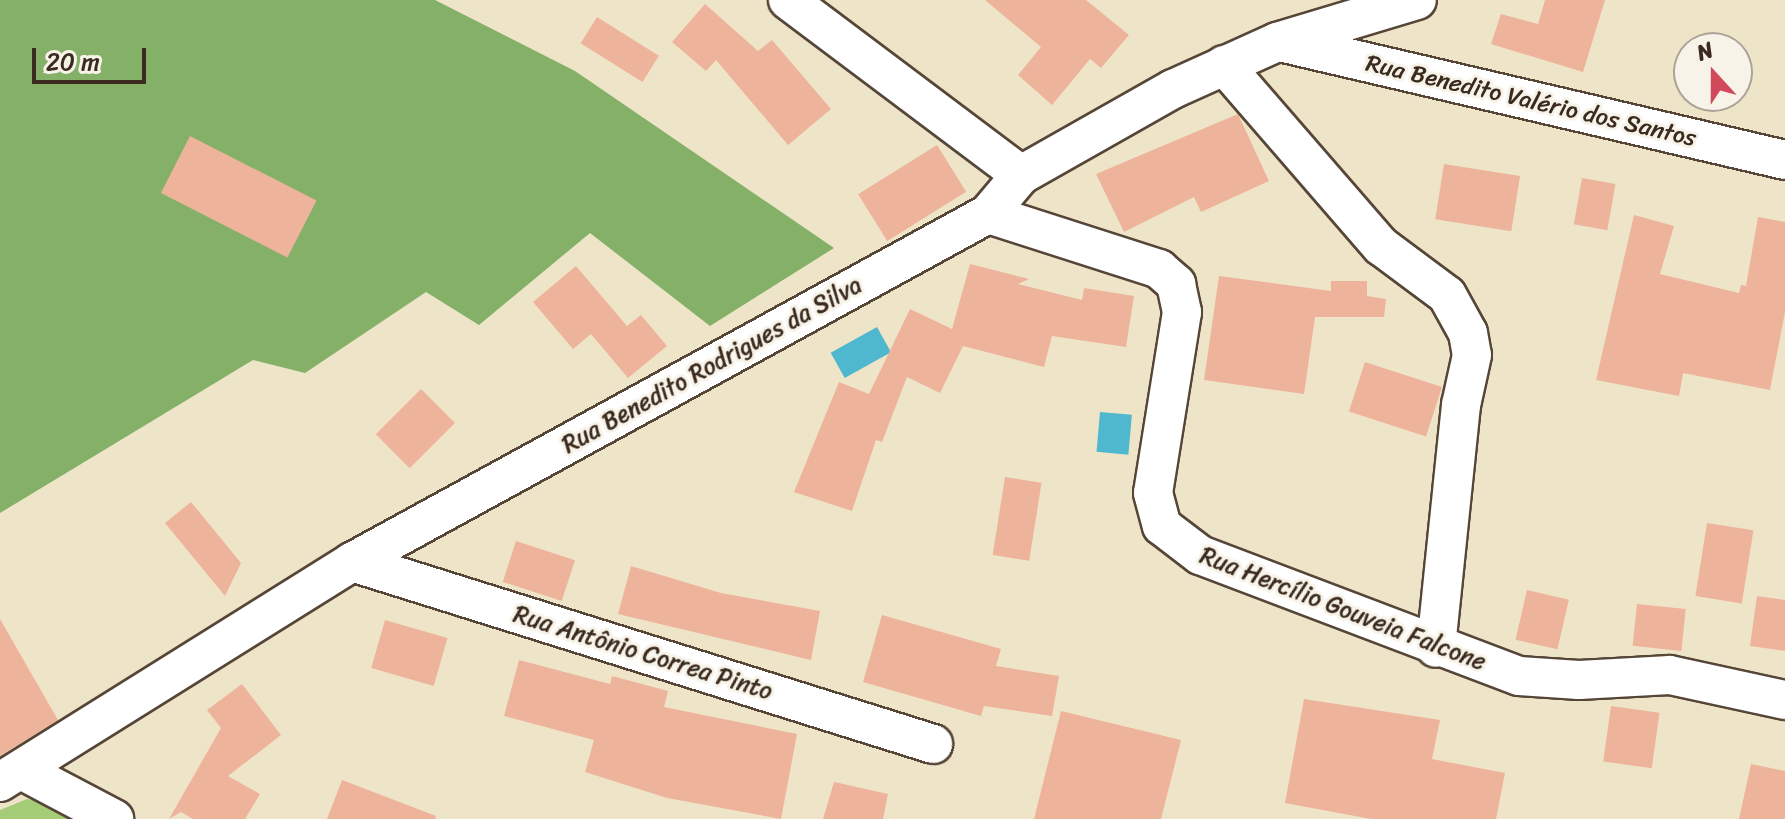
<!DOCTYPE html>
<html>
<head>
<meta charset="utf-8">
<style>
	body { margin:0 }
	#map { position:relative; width:1785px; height:819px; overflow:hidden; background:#eee5c9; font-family:Sriracha,sans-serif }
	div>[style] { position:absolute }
	.green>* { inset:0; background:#a5cc77 }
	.forest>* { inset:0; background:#84b068 }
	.water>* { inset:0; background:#50b8ce; transform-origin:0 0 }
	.building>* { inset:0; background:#eeb39b; transform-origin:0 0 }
	.roads { filter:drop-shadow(2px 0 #564638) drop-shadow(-2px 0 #564638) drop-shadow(0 2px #564638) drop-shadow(0 -2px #564638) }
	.street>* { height:38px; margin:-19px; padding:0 19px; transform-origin:19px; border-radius:19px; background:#fff }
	span { translate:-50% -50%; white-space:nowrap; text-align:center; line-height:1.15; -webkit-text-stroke:6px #f7f3e8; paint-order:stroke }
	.street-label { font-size:24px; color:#3b2a1e }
	.north { position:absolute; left:1673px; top:32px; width:80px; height:80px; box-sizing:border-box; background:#f7f3e8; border:2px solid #aca397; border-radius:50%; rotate:339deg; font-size:22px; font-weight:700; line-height:32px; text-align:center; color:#3b2a1e }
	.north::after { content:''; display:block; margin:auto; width:28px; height:36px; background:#d1495b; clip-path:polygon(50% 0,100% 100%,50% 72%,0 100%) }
	.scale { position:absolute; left:32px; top:48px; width:114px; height:36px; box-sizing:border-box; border:4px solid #3b2a1e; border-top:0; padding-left:10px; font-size:24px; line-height:28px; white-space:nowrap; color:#3b2a1e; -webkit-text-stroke:6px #f7f3e8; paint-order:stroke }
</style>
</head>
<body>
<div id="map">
	<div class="green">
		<div style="clip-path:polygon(27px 799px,71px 808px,91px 819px,0 819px,0 810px)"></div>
	</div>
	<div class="forest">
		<div style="clip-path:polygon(0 0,435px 0,575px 71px,834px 248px,710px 326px,590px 233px,479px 325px,426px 292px,305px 373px,253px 360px,0 513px)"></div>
	</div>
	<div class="water">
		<div style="left:877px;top:327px;width:29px;height:53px;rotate:61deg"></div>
		<div style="left:1100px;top:412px;width:32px;height:40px;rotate:5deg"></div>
	</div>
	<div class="building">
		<div style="clip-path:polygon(985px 0,1086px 0,1129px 35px,1101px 68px,1090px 59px,1052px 105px,1018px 75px,1041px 47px)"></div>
		<div style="clip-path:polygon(1545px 0,1605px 0,1583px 72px,1491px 44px,1501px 14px,1538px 24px)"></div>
		<div style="clip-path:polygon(705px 4px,758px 51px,772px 40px,831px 109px,788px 145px,716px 60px,706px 71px,672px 42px)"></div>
		<div style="left:597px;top:17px;width:73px;height:31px;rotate:32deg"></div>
		<div style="clip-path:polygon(1238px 114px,1269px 181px,1201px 212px,1194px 197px,1124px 232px,1096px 174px)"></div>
		<div style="left:190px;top:136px;width:142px;height:64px;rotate:27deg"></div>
		<div style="left:937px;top:145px;width:55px;height:93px;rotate:58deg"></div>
		<div style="left:1444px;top:164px;width:77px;height:56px;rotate:9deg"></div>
		<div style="left:1582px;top:178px;width:34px;height:47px;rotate:10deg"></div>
		<div style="clip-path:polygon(1634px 215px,1674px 226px,1660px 274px,1739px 293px,1741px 285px,1746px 286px,1758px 217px,1785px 222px,1785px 312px,1770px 390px,1683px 373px,1679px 396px,1596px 380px)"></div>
		<div style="clip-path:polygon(970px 264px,1029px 279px,1018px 284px,1082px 300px,1084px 288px,1134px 296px,1126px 347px,1052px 336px,1044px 367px,963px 346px,940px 393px,907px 377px,882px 442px,876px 440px,852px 511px,794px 492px,839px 382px,869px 394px,910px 309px,952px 329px)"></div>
		<div style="clip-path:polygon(576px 266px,627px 326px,641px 315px,667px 346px,628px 378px,591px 334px,573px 349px,533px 302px)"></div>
		<div style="clip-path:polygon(1219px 276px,1331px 291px,1331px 281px,1367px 281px,1367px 296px,1386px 299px,1384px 317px,1315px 317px,1304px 394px,1204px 380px)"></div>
		<div style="left:1365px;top:362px;width:81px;height:52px;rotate:18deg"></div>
		<div style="left:421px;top:389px;width:48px;height:64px;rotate:45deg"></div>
		<div style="left:1005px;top:477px;width:37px;height:79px;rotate:9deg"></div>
		<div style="clip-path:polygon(191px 502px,241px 563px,225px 596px,165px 523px)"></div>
		<div style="left:1707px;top:523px;width:47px;height:74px;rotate:9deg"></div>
		<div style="left:516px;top:541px;width:62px;height:43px;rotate:18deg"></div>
		<div style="clip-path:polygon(631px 566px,721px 593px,820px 611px,811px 660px,618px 614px)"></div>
		<div style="left:1527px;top:590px;width:43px;height:51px;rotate:13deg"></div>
		<div style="clip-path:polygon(1757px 596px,1785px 600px,1785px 651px,1750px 646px)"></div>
		<div style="left:1637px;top:604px;width:49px;height:42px;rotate:6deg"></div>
		<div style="clip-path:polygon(882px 615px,1001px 649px,996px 666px,1059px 676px,1052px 716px,984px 706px,981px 716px,863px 682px)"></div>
		<div style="clip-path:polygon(0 619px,58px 720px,0 756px)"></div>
		<div style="left:385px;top:620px;width:65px;height:50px;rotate:16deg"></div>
		<div style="clip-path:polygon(519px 660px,610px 684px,612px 676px,668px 691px,664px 707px,797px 734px,781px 819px,667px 798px,585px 772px,594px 740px,504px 716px)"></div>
		<div style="clip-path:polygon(242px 684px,281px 735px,228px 776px,260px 794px,245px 819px,193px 819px,181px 812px,169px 819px,221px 728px,207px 710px)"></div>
		<div style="clip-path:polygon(1304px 699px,1440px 720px,1432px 759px,1505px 773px,1496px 819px,1371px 819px,1285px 803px)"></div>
		<div style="left:1611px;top:706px;width:49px;height:56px;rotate:8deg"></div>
		<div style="clip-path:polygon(1061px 711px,1181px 740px,1161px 819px,1034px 819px)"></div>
		<div style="clip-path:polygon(1751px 764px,1785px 771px,1785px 819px,1739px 819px)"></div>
		<div style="clip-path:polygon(342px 780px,436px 816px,435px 819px,327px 819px)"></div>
		<div style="clip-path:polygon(834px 782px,888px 794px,883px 819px,823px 819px)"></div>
	</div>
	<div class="roads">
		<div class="street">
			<div style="left:788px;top:0;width:291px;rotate:36.9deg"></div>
			<div style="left:1280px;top:42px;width:519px;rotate:13.15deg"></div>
			<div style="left:1224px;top:65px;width:240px;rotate:49.1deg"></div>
			<div style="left:1381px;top:246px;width:82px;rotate:36.6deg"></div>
			<div style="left:1447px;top:295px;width:43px;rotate:61.1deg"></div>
			<div style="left:1468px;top:333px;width:22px;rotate:80deg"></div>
			<div style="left:1472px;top:355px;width:51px;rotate:102.4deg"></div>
			<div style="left:1461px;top:405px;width:244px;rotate:95.9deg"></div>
			<div style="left:988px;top:214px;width:180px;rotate:17.8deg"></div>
			<div style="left:1159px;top:269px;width:23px;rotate:41deg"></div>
			<div style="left:1176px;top:284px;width:29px;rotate:78deg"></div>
			<div style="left:1182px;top:312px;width:183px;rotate:99.1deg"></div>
			<div style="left:1153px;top:493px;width:34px;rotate:75deg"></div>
			<div style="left:1162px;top:526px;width:48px;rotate:37.3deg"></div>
			<div style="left:1200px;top:555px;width:341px;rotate:20.8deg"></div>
			<div style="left:1519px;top:676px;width:60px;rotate:3.8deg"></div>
			<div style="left:1579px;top:680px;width:91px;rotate:-3.1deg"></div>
			<div style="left:1670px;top:675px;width:118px;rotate:12.3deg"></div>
			<div style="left:352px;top:562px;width:609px;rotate:17.39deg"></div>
			<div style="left:25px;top:772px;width:101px;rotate:27.8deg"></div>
			<div style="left:0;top:782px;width:415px;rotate:-32deg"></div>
			<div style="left:352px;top:562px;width:725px;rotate:-28.69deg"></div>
			<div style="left:988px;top:214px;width:51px;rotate:-49.8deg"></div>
			<div style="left:1021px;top:175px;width:175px;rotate:-29.5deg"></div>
			<div style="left:1173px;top:89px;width:114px;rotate:-24.3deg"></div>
			<div style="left:1277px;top:42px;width:146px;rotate:-16.7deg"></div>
		</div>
	</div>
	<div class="street-label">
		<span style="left:1531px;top:101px;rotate:13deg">Rua Benedito Valério dos Santos</span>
		<span style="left:712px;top:365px;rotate:-29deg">Rua Benedito Rodrigues da Silva</span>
		<span style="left:1343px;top:609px;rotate:21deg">Rua Hercílio Gouveia Falcone</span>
		<span style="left:643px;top:653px;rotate:17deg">Rua Antônio Correa Pinto</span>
	</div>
	<div class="north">N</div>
	<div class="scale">20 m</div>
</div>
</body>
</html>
